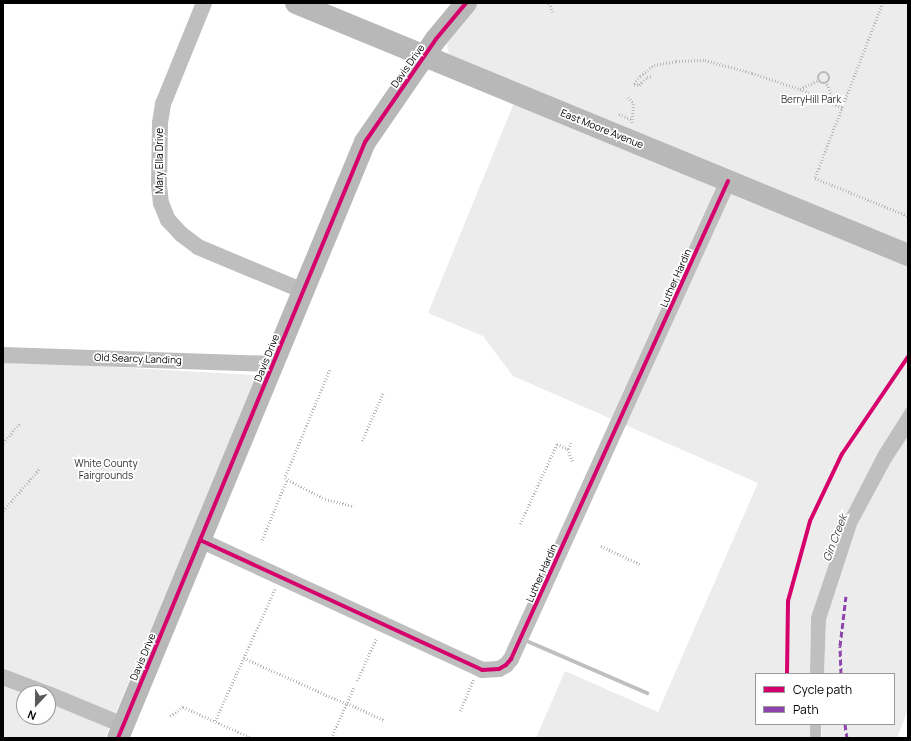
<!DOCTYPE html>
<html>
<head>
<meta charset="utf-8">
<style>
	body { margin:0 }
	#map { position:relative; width:911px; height:741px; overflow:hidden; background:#fff; font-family:Manrope,sans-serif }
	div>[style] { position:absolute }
	.green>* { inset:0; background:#ececec }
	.water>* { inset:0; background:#bfbfbf; transform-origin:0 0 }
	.stream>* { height:4px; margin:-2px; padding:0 2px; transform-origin:2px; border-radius:2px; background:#bfbfbf }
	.path>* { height:2.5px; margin-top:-1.25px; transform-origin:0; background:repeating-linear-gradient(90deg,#b9b9b9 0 1px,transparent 0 3px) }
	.path>.ring { margin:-1.25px; padding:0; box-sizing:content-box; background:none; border:2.5px solid #b9b9b9; border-radius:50% }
	.street>* { height:16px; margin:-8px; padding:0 8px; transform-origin:8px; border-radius:8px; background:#bebebe }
	.secondary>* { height:22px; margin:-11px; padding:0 11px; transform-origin:11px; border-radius:11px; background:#b8b8b8 }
	.quiet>* { height:3px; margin-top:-1.5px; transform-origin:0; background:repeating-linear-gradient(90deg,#8e44ad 0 6px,transparent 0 9px) }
	.cycleway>* { height:4px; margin:-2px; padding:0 2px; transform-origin:2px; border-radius:2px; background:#d6006c }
	span { translate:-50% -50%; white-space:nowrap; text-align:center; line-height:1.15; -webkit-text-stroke:3.5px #fff; paint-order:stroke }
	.street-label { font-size:10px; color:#000 }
	.park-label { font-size:10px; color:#333 }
	.water-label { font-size:11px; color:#444; font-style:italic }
	.frame { position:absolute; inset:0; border:4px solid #000; pointer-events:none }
	.legend { position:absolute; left:755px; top:673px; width:140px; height:52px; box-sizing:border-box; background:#fff; border:1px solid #999; margin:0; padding:5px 7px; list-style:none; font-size:12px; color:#000 }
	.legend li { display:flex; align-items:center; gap:8px; height:20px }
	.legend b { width:20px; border:1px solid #999 }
	.north { position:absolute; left:16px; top:685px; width:40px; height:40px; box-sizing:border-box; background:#fff; border:1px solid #999; border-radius:50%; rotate:202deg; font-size:11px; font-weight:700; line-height:16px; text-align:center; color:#000 }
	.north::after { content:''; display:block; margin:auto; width:14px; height:18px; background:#595959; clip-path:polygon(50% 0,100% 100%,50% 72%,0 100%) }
</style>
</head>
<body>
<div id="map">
	<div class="green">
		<div style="clip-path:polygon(475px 3px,908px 3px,908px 244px,449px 54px,446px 41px)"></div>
		<div style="clip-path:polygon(514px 103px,908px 264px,908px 405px,879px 451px,811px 617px,810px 674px,756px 674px,756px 724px,810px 724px,810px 738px,536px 738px,565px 671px,658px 712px,758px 483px,513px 376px,483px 336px,428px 313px)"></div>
		<div style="clip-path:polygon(evenodd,3px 363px,58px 364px,257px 375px,105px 738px,3px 738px,3px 363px,24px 693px,48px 693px,48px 717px,24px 717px,24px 693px)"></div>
		<div style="clip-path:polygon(908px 436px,908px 710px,898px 735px,899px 738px,822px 738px,821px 724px,894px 724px,894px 674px,824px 674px,826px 620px,857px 525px,891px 462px)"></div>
	</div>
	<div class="water">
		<div style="clip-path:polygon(908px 405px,908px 436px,891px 462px,857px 525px,826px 620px,824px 674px,810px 674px,811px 617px,845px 517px,879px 451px)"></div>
		<div style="left:810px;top:724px;width:11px;height:14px"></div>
	</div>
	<div class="stream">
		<div style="left:529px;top:642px;width:129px;rotate:23.4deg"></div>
	</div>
	<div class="path">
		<div style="left:549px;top:3px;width:10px;rotate:66deg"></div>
		<div style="left:883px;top:3px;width:188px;rotate:111.2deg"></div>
		<div style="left:815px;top:178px;width:100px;rotate:22.2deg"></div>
		<div class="ring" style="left:818px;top:72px;width:9.5px;height:9.5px"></div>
		<div style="left:634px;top:84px;width:10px;rotate:-53deg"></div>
		<div style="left:640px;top:76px;width:18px;rotate:-38deg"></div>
		<div style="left:654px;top:65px;width:22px;rotate:-10deg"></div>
		<div style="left:676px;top:61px;width:29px;rotate:-2deg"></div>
		<div style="left:705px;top:60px;width:49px;rotate:15.5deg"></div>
		<div style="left:752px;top:73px;width:51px;rotate:18.4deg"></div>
		<div style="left:800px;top:89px;width:47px;rotate:23.8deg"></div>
		<div style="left:634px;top:84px;width:5px;rotate:11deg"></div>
		<div style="left:639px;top:85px;width:11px;rotate:-45deg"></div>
		<div style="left:647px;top:77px;width:4px;rotate:-14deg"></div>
		<div style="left:827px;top:84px;width:23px;rotate:67deg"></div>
		<div style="left:800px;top:89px;width:21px;rotate:-25deg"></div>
		<div style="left:628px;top:97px;width:9px;rotate:49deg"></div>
		<div style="left:634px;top:104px;width:19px;rotate:96deg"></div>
		<div style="left:619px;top:114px;width:13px;rotate:23deg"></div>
		<div style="left:330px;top:370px;width:117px;rotate:112.6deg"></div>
		<div style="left:285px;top:478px;width:45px;rotate:27.7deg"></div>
		<div style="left:325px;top:499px;width:30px;rotate:14deg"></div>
		<div style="left:362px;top:441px;width:52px;rotate:-66.4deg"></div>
		<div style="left:3px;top:443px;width:26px;rotate:-50deg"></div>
		<div style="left:568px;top:449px;width:14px;rotate:69deg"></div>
		<div style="left:3px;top:511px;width:55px;rotate:-49.4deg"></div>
		<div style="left:520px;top:524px;width:88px;rotate:-65.2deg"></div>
		<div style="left:557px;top:444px;width:12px;rotate:24deg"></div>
		<div style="left:568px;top:449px;width:8px;rotate:-67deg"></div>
		<div style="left:262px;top:540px;width:66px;rotate:-67.7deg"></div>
		<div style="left:601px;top:546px;width:43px;rotate:24.8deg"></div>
		<div style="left:244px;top:658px;width:113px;rotate:24.1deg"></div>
		<div style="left:357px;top:681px;width:48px;rotate:-65.6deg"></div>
		<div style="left:347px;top:703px;width:41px;rotate:24.7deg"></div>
		<div style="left:460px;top:711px;width:34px;rotate:-67deg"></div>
		<div style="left:170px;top:716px;width:16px;rotate:-35deg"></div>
		<div style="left:183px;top:707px;width:76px;rotate:24.2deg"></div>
		<div style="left:215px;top:721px;width:145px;rotate:-65.6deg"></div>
		<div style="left:331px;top:738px;width:56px;rotate:-65.7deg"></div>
	</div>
	<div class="street">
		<div style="left:204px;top:3px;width:109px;rotate:112.1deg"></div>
		<div style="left:163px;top:104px;width:19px;rotate:99deg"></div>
		<div style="left:160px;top:123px;width:62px;rotate:90.9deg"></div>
		<div style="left:159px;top:185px;width:18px;rotate:84deg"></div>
		<div style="left:161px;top:203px;width:18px;rotate:68deg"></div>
		<div style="left:168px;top:220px;width:19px;rotate:47deg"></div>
		<div style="left:181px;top:234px;width:21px;rotate:37deg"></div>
		<div style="left:198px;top:247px;width:114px;rotate:22.7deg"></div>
		<div style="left:3px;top:355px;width:270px;rotate:1.9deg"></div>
		<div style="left:200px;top:540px;width:311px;rotate:24.7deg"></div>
		<div style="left:482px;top:670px;width:17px;rotate:-3deg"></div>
		<div style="left:499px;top:669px;width:8px;rotate:-30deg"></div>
		<div style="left:506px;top:665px;width:8px;rotate:-50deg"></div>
		<div style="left:511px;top:659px;width:525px;rotate:-65.58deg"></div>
		<div style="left:3px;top:677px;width:45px;rotate:20.9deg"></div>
		<div style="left:48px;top:694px;width:81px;rotate:22.5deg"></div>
	</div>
	<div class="secondary">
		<div style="left:296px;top:3px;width:662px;rotate:22.38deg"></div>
		<div style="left:118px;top:738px;width:645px;rotate:-67.49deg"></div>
		<div style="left:365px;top:142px;width:125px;rotate:-55.4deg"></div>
		<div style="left:436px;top:39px;width:47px;rotate:-50.2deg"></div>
	</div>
	<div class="quiet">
		<div style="left:841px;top:674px;width:28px;rotate:-92deg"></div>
		<div style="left:840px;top:646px;width:50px;rotate:-83.2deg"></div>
		<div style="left:845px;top:724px;width:14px;rotate:82deg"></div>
	</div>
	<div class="cycleway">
		<div style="left:200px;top:540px;width:311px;rotate:24.7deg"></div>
		<div style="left:482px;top:670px;width:17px;rotate:-3deg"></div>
		<div style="left:499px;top:669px;width:8px;rotate:-30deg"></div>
		<div style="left:506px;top:665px;width:8px;rotate:-50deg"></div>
		<div style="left:511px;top:659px;width:525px;rotate:-65.58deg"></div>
		<div style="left:787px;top:674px;width:73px;rotate:-89.2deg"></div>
		<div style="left:788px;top:601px;width:83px;rotate:-74.6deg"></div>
		<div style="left:810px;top:521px;width:74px;rotate:-64.5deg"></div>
		<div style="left:842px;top:454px;width:117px;rotate:-55.8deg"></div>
		<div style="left:118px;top:738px;width:645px;rotate:-67.49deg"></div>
		<div style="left:365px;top:142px;width:125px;rotate:-55.4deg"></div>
		<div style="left:436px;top:39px;width:47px;rotate:-50.2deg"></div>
	</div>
	<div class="street-label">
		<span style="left:408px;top:66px;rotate:-55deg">Davis Drive</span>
		<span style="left:602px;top:129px;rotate:22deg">East Moore Avenue</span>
		<span style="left:160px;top:161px;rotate:-90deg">Mary Ella Drive</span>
		<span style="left:676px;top:278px;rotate:-66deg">Luther Hardin</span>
		<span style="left:267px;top:358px;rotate:-68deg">Davis Drive</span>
		<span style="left:138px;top:359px;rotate:2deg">Old Searcy Landing</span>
		<span style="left:542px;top:573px;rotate:-66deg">Luther Hardin</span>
		<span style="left:143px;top:657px;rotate:-67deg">Davis Drive</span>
	</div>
	<div class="park-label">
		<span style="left:811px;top:100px">BerryHill Park</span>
		<span style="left:106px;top:469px">White County<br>Fairgrounds</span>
	</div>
	<div class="water-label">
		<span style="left:835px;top:538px;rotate:-69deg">Gin Creek</span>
	</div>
	<div class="frame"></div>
	<ul class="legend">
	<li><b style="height:5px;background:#d6006c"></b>Cycle path</li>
	<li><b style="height:5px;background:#8e44ad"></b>Path</li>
	</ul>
	<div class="north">N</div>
</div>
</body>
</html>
